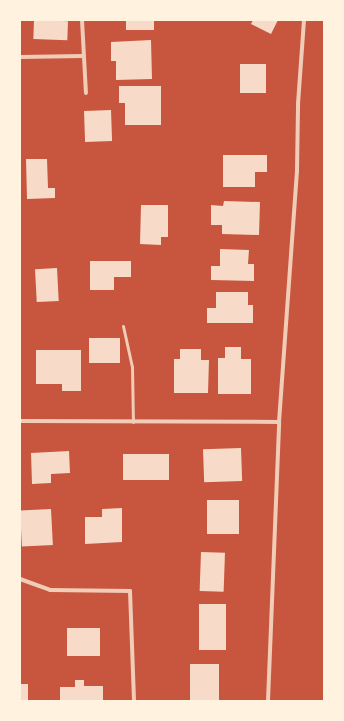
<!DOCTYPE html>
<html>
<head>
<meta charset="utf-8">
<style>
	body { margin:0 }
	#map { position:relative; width:344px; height:721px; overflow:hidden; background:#c8553d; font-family:"PT Sans Narrow",sans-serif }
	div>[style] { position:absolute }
	.building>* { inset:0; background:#f7dbc8; transform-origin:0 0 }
	.service>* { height:3px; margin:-1.5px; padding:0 1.5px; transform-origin:1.5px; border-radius:1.5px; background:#f1ccb7 }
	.minor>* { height:4px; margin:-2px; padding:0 2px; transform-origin:2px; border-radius:2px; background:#f1ccb7 }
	span { translate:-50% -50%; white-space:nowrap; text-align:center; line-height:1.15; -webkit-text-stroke:3px #fff3e0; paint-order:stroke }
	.frame { position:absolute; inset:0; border:21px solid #fff3e0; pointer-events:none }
</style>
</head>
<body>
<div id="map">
	<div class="building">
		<div style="left:34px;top:20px;width:34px;height:19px;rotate:2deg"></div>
		<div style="left:126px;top:20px;width:28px;height:10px"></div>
		<div style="clip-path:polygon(253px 20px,278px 20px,271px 34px,251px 24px)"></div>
		<div style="clip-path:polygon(151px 40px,152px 79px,116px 80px,116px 61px,111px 61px,111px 42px)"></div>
		<div style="left:240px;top:64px;width:26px;height:29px"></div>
		<div style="clip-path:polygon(119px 86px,161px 86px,161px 125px,125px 125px,125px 103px,119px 103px)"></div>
		<div style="left:111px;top:110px;width:31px;height:27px;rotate:88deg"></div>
		<div style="clip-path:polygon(223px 155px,267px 155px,267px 172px,255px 172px,255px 187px,223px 187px)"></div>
		<div style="clip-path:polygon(26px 159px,47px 159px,48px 188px,55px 188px,55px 198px,27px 199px)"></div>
		<div style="clip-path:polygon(224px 201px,260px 202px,259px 235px,222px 234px,222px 225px,211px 225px,211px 205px,223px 206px)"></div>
		<div style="clip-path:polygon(141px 205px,168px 205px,168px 237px,161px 237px,161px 245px,140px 244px)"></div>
		<div style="clip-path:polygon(220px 249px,249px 250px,248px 264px,254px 264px,254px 281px,211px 280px,211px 266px,220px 266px)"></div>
		<div style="clip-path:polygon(90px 261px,131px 261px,131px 277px,114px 277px,114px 290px,90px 290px)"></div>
		<div style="left:57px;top:268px;width:33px;height:22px;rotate:87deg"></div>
		<div style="clip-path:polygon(216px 292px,248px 292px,248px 305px,253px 305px,253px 323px,207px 323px,207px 308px,216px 308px)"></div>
		<div style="left:89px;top:338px;width:31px;height:25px"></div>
		<div style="clip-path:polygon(225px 347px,241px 347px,241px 359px,251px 359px,251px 394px,218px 394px,218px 358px,225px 358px)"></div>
		<div style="clip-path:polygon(180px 349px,201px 349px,201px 360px,209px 360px,208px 393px,174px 393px,174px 359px,180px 359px)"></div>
		<div style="clip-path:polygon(36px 350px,81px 350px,81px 391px,62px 391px,62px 384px,36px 384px)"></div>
		<div style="left:241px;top:448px;width:33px;height:38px;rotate:88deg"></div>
		<div style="clip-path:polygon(69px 451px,70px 473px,51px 474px,51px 483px,32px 484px,31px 453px)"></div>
		<div style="left:123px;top:454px;width:46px;height:26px"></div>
		<div style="left:207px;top:500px;width:32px;height:34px"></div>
		<div style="clip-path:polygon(122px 508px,122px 542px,85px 544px,85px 517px,102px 517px,102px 509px)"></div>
		<div style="left:51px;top:509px;width:36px;height:31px;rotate:87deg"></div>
		<div style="left:201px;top:552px;width:24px;height:39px;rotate:2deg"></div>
		<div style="left:199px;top:604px;width:27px;height:46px"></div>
		<div style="left:67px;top:628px;width:33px;height:28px"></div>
		<div style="left:190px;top:664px;width:29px;height:37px"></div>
		<div style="clip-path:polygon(75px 680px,84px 680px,84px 686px,103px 686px,103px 701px,60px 701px,60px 687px,75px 687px)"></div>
		<div style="left:20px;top:684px;width:8px;height:17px"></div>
	</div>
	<div class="service">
		<div style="left:123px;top:326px;width:42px;rotate:77.6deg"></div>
		<div style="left:132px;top:367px;width:55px;rotate:89deg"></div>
	</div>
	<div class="minor">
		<div style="left:82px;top:20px;width:73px;rotate:86.9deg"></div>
		<div style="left:20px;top:57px;width:63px;rotate:-0.9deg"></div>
		<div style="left:20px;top:421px;width:259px;rotate:0.2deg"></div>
		<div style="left:20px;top:579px;width:32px;rotate:20deg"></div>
		<div style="left:50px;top:590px;width:80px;rotate:0.7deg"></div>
		<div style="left:130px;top:591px;width:110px;rotate:87.9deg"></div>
		<div style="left:268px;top:701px;width:279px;rotate:-87.7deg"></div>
		<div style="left:279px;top:422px;width:252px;rotate:-85.9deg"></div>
		<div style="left:297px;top:171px;width:67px;rotate:-89.1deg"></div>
		<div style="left:298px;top:104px;width:84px;rotate:-85.9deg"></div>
	</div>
	<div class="frame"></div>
</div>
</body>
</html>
